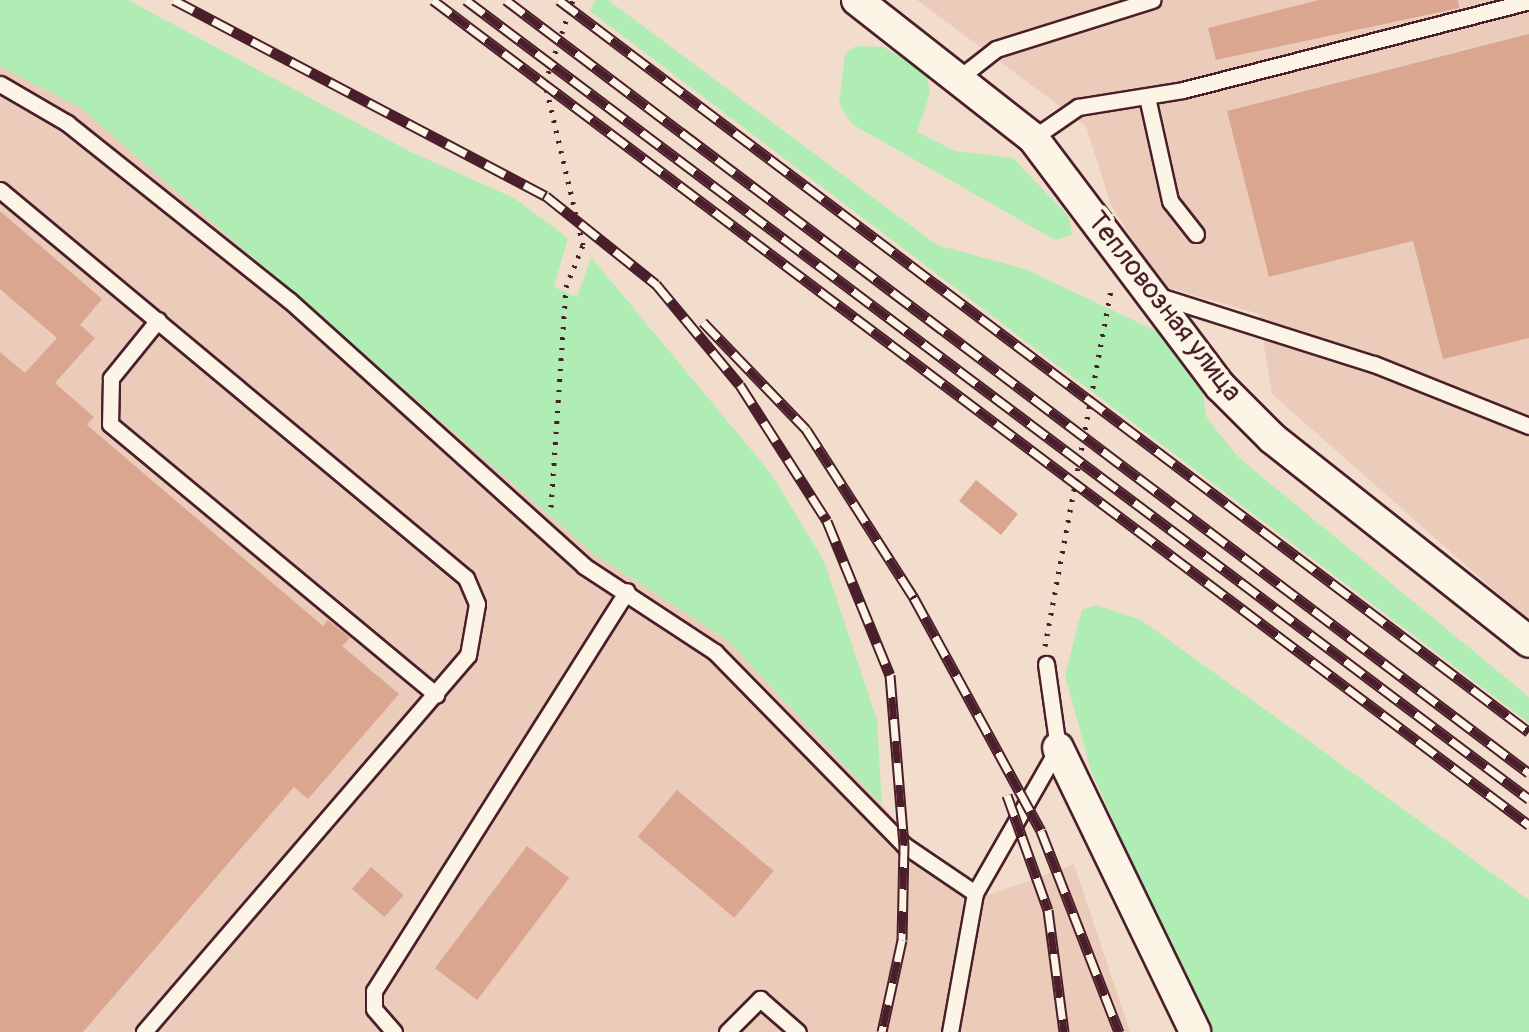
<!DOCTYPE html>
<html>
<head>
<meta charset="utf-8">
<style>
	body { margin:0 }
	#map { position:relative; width:1529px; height:1032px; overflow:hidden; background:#f2ddcc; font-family:Pangolin,sans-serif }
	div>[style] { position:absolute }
	.built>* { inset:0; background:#ebccba }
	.green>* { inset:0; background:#afedb4 }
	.building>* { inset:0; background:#dba690; transform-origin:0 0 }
	.path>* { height:5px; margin-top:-2.5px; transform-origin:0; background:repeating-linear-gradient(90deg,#4a1f2b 0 2.5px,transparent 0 10.5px) }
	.roads { filter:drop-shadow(2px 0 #4a1f2b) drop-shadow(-2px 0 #4a1f2b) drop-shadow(0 2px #4a1f2b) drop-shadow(0 -2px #4a1f2b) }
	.service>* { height:15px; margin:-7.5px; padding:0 7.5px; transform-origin:7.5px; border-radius:7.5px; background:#fcf5e5 }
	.minor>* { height:30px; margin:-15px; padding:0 15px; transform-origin:15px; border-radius:15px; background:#fcf5e5 }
	.rail>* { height:11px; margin-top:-5.5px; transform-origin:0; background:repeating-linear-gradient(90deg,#fcf5e5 0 22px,#4a1f2b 0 44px); box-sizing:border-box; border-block:2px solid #4a1f2b }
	span { translate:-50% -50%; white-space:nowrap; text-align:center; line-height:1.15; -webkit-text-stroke:8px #fcf5e5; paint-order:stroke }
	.street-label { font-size:28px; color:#4a1f2b }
</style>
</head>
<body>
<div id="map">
	<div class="built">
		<div style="clip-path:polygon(917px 0,1529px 0,1529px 621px,1272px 394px,1259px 314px,1162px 286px,1111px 205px,1086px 126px)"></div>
		<div style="clip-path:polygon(0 66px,81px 108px,594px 554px,726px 639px,918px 844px,989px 895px,1074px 864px,1130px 1032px,0 1032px)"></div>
	</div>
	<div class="green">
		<div style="clip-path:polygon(0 0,128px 0,411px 152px,514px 198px,568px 238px,554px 287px,577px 297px,591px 257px,772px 475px,824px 561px,877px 720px,882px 805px,726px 639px,594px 554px,81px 108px,0 66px)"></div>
		<div style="clip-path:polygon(595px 0,608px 0,937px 245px,1025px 269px,1169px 337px,1199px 375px,1207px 418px,1238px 457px,1529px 697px,1529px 723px,590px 11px)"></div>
		<div style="clip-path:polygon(856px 46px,883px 47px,926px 71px,930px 94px,917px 132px,955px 151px,1013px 158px,1069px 217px,1072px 235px,1055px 240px,852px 124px,839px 104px,845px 54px)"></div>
		<div style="clip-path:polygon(1097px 605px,1141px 620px,1529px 900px,1529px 1032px,1209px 1032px,1091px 771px,1065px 675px,1082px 610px)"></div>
	</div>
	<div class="building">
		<div style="clip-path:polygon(1319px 0,1458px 0,1459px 8px,1216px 60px,1208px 28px)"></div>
		<div style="clip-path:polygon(1529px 34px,1529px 338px,1443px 359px,1413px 241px,1269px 277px,1227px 111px)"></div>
		<div style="clip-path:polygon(0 211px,102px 299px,80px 325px,95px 338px,55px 383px,94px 417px,87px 425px,323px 626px,328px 620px,350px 638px,342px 646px,399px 694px,308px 799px,294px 787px,83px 1032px,0 1032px,0 352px,25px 373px,57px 338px,0 289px)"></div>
		<div style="left:976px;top:480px;width:54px;height:27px;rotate:39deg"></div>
		<div style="left:677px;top:790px;width:126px;height:61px;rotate:40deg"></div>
		<div style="left:527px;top:846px;width:53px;height:153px;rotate:37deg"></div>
		<div style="left:371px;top:867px;width:43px;height:29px;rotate:41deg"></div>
	</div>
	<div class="path">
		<div style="left:551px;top:507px;width:221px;rotate:-86.1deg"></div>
		<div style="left:566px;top:287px;width:45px;rotate:-68deg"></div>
		<div style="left:583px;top:245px;width:166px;rotate:-103.2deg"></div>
		<div style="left:545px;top:83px;width:88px;rotate:-71.4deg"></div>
		<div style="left:1045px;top:646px;width:363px;rotate:-79.5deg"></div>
	</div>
	<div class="roads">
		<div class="service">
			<div style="left:959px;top:78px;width:47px;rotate:-38.1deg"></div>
			<div style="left:996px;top:49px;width:164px;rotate:-17.4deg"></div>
			<div style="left:0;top:84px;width:78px;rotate:30.2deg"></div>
			<div style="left:67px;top:123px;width:284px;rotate:38.6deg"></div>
			<div style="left:289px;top:300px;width:397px;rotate:42deg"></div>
			<div style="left:584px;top:566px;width:157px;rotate:33.3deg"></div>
			<div style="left:715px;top:652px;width:270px;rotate:45.6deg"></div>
			<div style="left:904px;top:845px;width:86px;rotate:34.1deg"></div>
			<div style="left:1147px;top:97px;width:107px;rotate:77.5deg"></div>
			<div style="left:1170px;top:201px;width:42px;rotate:51.8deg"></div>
			<div style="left:1033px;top:138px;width:55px;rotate:-34.6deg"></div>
			<div style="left:1078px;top:107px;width:106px;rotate:-9.2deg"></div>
			<div style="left:1183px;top:90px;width:357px;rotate:-14.4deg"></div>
			<div style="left:0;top:190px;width:606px;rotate:39.78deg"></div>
			<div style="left:466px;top:578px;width:28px;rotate:67deg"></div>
			<div style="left:477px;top:604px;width:52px;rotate:100deg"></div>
			<div style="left:468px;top:655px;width:497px;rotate:130.7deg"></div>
			<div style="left:1159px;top:296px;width:225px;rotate:17.6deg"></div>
			<div style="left:1374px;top:364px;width:167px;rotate:21.8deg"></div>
			<div style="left:158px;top:320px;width:75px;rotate:129deg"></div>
			<div style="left:111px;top:378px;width:46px;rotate:91.2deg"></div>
			<div style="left:110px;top:424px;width:424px;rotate:39.7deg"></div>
			<div style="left:394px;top:1032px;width:30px;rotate:-131deg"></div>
			<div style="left:374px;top:1009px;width:18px;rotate:-90deg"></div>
			<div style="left:374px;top:991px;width:473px;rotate:-57.7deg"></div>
			<div style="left:727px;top:1032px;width:47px;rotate:-45deg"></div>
			<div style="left:760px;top:999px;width:50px;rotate:41deg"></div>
			<div style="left:950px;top:1032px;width:141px;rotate:-79.8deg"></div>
			<div style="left:975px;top:893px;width:167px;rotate:-60.2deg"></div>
			<div style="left:1058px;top:748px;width:85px;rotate:-98.1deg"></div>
		</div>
		<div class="minor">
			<div style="left:857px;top:0;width:224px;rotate:38.1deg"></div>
			<div style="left:1033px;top:138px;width:311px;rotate:53deg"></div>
			<div style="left:1220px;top:386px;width:74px;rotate:45deg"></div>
			<div style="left:1272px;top:438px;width:328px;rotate:38.4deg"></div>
			<div style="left:1058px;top:748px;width:315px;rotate:64.2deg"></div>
		</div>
	</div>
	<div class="rail">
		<div style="left:174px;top:0;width:420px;rotate:27.8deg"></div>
		<div style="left:546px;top:196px;width:141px;rotate:38.7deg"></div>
		<div style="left:656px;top:284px;width:131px;rotate:50.3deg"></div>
		<div style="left:740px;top:385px;width:161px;rotate:57.4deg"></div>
		<div style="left:827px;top:521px;width:166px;rotate:67.8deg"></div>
		<div style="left:890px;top:675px;width:171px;rotate:85.3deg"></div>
		<div style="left:904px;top:845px;width:95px;rotate:91.2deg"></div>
		<div style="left:902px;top:940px;width:94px;rotate:102.3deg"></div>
		<div style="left:433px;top:0;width:1372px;rotate:36.97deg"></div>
		<div style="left:466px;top:0;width:1330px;rotate:36.93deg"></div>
		<div style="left:506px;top:0;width:1282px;rotate:37.08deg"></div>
		<div style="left:559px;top:0;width:1215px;rotate:37.04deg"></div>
		<div style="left:703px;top:322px;width:149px;rotate:46.1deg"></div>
		<div style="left:806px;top:429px;width:201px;rotate:57.4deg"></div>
		<div style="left:914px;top:598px;width:265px;rotate:61.4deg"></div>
		<div style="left:1041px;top:831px;width:216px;rotate:68.8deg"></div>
		<div style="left:1007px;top:795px;width:122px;rotate:70.4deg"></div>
		<div style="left:1048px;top:910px;width:123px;rotate:82.5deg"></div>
	</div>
	<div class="street-label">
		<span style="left:1164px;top:307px;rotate:52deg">Тепловозная улица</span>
	</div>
</div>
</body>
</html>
